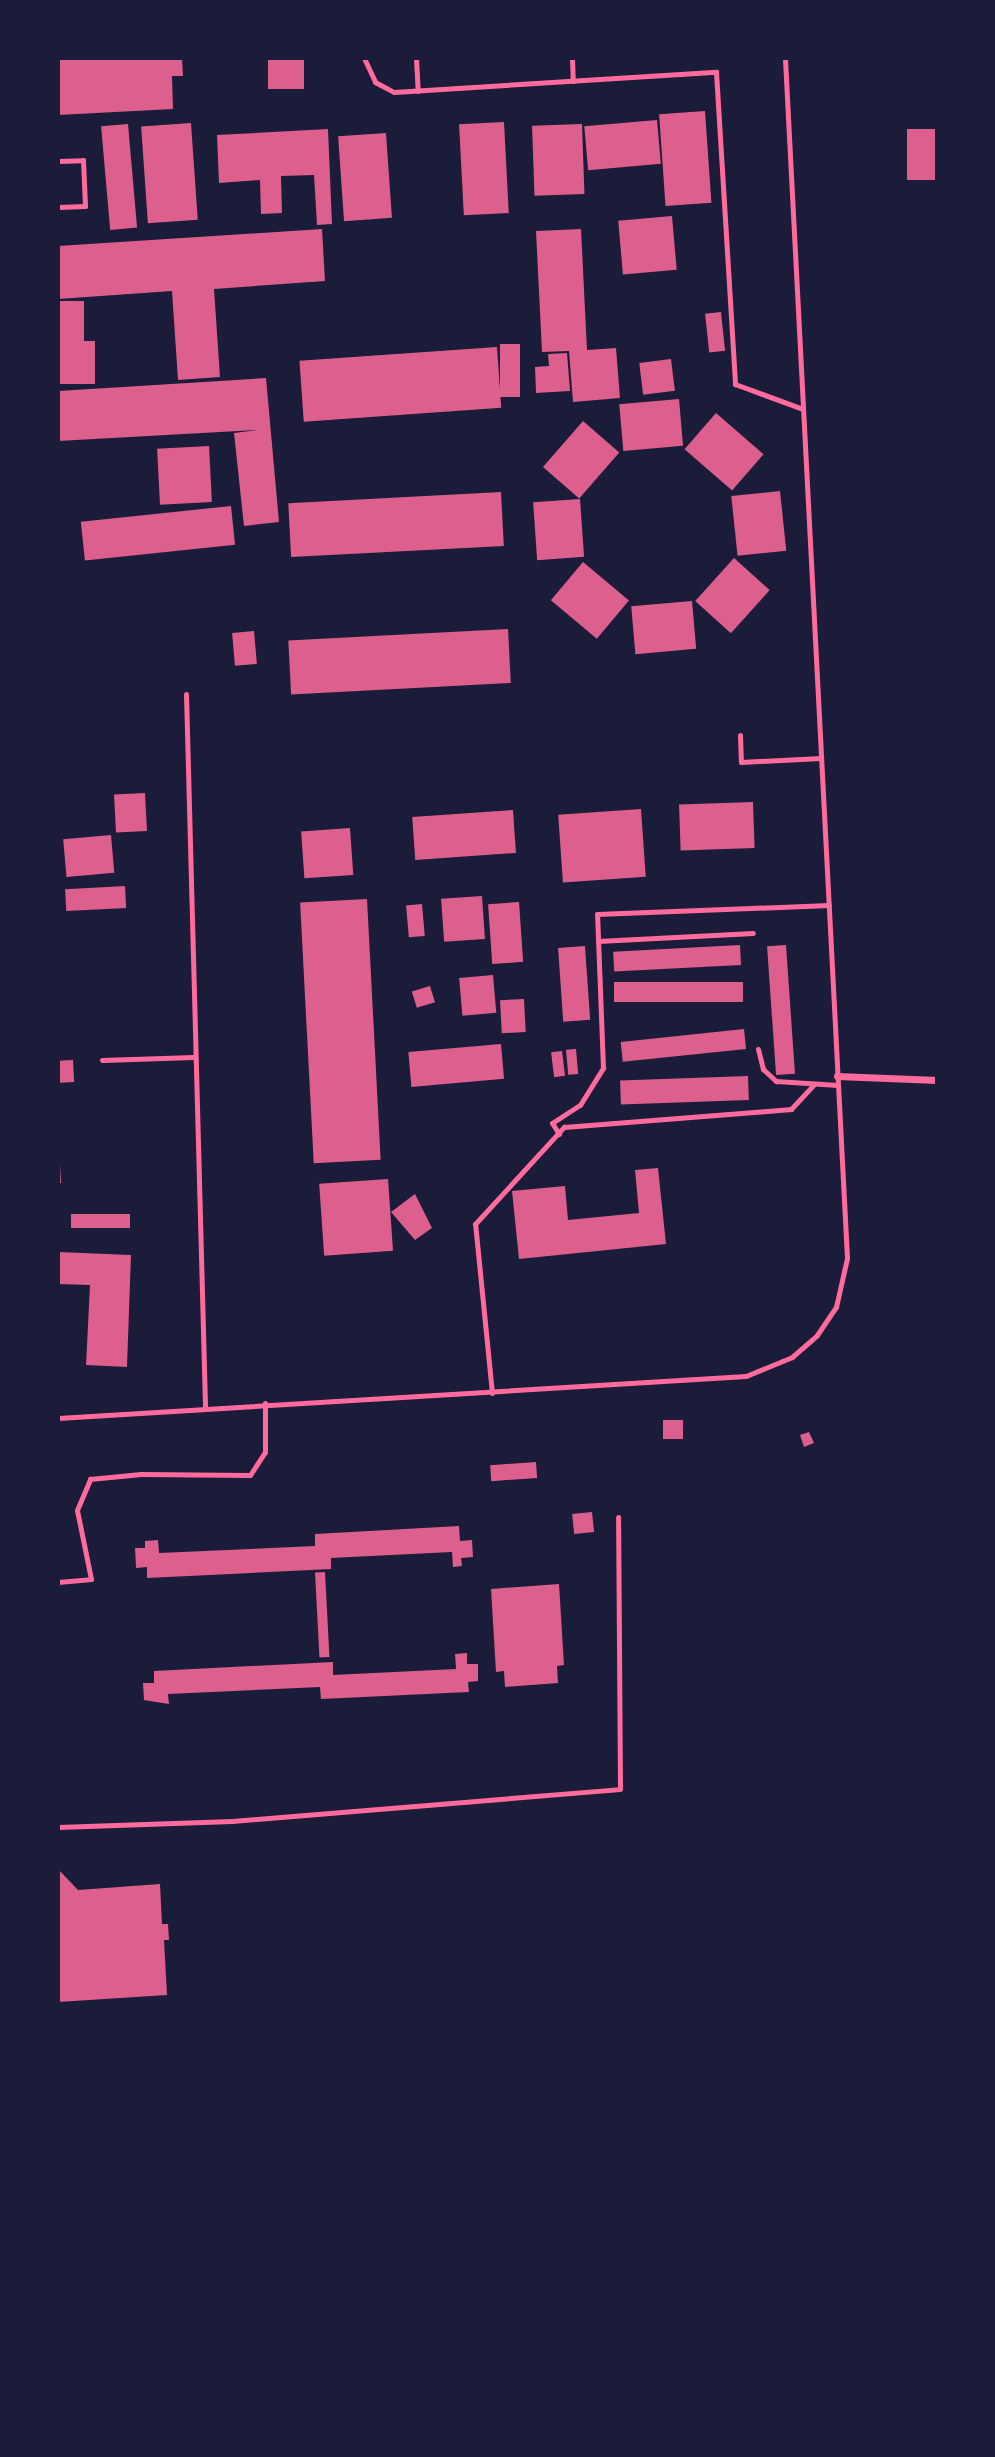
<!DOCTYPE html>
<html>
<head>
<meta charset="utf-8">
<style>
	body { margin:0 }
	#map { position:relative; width:995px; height:2457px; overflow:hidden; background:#1b1b3a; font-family:"Work Sans",sans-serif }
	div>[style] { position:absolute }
	.building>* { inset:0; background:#dd5f8e; transform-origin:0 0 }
	.service>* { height:5px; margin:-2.5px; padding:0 2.5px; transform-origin:2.5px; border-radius:2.5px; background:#ff6b9d }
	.minor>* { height:7px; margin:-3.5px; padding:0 3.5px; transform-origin:3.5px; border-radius:3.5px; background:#ff6b9d }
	span { translate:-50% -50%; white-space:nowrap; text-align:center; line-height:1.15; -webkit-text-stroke:5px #1b1b3a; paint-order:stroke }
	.frame { position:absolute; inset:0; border:60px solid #1b1b3a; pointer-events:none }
</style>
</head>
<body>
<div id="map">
	<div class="building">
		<div style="clip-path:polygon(58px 58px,182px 58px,183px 76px,172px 76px,173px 109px,58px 115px)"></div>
		<div style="left:268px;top:58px;width:36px;height:31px"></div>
		<div style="left:705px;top:111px;width:92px;height:46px;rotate:86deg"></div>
		<div style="left:657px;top:120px;width:44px;height:73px;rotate:85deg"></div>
		<div style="left:504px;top:122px;width:91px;height:45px;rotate:87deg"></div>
		<div style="left:191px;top:123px;width:97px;height:50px;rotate:86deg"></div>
		<div style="left:128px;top:124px;width:104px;height:27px;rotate:85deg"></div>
		<div style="left:582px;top:124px;width:70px;height:50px;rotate:88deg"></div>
		<div style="clip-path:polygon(328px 129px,332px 224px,317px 225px,314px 175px,281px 176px,282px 213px,261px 214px,260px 180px,219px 183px,217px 135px)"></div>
		<div style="left:907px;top:129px;width:30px;height:51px"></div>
		<div style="left:386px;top:133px;width:85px;height:48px;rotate:86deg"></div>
		<div style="left:672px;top:216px;width:54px;height:54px;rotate:85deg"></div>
		<div style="clip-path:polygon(322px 229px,325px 281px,214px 289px,220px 377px,178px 380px,172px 291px,58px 299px,58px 246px)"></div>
		<div style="clip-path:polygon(581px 229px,587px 350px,616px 348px,620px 398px,573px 402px,569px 351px,542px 352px,536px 231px)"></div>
		<div style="clip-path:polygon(58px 301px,84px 301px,84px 341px,95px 341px,95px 384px,58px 384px)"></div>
		<div style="left:721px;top:312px;width:39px;height:16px;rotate:84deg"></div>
		<div style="left:500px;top:344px;width:20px;height:53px"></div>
		<div style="left:497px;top:347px;width:61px;height:198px;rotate:86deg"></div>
		<div style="clip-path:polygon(567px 353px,570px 391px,536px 393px,535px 367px,549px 366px,548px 354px)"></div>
		<div style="left:671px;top:359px;width:32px;height:32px;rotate:83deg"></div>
		<div style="clip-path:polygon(266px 378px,279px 522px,244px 526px,234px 433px,257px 430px,58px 441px,58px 391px)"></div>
		<div style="left:679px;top:399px;width:47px;height:60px;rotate:85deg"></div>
		<div style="left:716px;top:413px;width:63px;height:48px;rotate:41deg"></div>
		<div style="left:583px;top:421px;width:48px;height:61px;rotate:41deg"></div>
		<div style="left:209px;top:446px;width:56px;height:52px;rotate:87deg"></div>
		<div style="left:780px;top:491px;width:60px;height:49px;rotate:84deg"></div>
		<div style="left:501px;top:492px;width:54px;height:213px;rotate:87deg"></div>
		<div style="left:580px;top:499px;width:58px;height:47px;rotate:86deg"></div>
		<div style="left:231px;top:506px;width:39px;height:151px;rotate:84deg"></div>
		<div style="left:734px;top:558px;width:48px;height:58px;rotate:42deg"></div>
		<div style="left:583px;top:562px;width:60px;height:50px;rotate:40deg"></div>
		<div style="left:692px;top:601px;width:48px;height:61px;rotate:85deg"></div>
		<div style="left:508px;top:629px;width:54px;height:220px;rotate:87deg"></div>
		<div style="left:254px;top:631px;width:33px;height:22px;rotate:85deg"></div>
		<div style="left:145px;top:793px;width:38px;height:31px;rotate:87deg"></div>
		<div style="left:753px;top:802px;width:46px;height:74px;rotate:88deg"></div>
		<div style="left:641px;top:809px;width:68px;height:83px;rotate:86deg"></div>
		<div style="left:513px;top:810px;width:43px;height:101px;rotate:86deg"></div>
		<div style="left:350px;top:828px;width:47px;height:49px;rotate:86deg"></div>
		<div style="left:111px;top:835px;width:38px;height:48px;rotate:85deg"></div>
		<div style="left:125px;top:886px;width:22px;height:60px;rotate:87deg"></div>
		<div style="left:482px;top:896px;width:43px;height:41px;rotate:86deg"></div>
		<div style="left:367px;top:899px;width:261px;height:67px;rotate:87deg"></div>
		<div style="left:519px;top:902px;width:60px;height:31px;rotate:86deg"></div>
		<div style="left:422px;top:904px;width:32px;height:16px;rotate:85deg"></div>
		<div style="left:740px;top:945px;width:20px;height:127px;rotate:87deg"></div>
		<div style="left:786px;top:945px;width:129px;height:19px;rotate:86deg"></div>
		<div style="left:585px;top:946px;width:74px;height:27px;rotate:86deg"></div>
		<div style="left:493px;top:975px;width:38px;height:34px;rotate:85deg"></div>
		<div style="left:743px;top:982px;width:20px;height:129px;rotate:90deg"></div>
		<div style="left:430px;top:986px;width:17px;height:19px;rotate:73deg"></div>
		<div style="left:524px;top:999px;width:33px;height:24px;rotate:87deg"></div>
		<div style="left:744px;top:1029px;width:20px;height:124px;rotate:84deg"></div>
		<div style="left:501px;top:1044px;width:35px;height:93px;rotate:85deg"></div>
		<div style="left:576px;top:1049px;width:25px;height:10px;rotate:85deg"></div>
		<div style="left:562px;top:1051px;width:25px;height:11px;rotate:83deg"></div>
		<div style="left:73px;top:1060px;width:22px;height:15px;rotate:87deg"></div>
		<div style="left:748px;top:1076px;width:24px;height:128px;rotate:88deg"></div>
		<div style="clip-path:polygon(58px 1164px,60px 1164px,61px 1183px,58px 1183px)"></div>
		<div style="clip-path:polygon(658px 1168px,666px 1244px,519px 1259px,512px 1191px,565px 1186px,568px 1220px,639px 1213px,635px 1170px)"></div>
		<div style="left:388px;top:1179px;width:72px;height:69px;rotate:86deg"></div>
		<div style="clip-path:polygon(415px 1194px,432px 1228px,415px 1240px,391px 1212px)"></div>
		<div style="left:130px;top:1214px;width:14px;height:59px;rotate:90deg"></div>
		<div style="clip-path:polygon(58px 1252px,131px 1255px,127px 1367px,86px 1365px,90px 1285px,58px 1284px)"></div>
		<div style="left:683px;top:1420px;width:19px;height:20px;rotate:90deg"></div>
		<div style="clip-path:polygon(809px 1432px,814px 1443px,804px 1447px,800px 1435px)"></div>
		<div style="left:536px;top:1462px;width:16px;height:46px;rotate:86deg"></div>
		<div style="left:592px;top:1512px;width:20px;height:20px;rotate:84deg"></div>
		<div style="clip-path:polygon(459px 1526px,460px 1541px,472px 1540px,473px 1557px,461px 1558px,462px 1566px,453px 1567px,452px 1552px,331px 1558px,331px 1569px,147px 1578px,147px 1567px,136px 1568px,135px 1548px,145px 1548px,145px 1541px,158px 1540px,159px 1553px,315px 1546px,315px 1534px)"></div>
		<div style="left:325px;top:1572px;width:85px;height:10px;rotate:87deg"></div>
		<div style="clip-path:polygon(559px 1584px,564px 1665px,557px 1666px,558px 1683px,505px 1687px,504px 1671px,496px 1672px,491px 1589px)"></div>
		<div style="clip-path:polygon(467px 1653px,467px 1664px,478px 1664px,478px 1681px,468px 1682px,469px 1692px,321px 1699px,320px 1687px,168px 1694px,169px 1704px,144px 1700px,143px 1683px,154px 1683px,154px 1671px,333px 1662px,333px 1675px,456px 1669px,455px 1654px)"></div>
		<div style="clip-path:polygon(58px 1869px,78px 1890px,160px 1884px,162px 1924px,168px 1924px,169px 1940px,164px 1940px,167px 1995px,58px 2002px)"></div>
	</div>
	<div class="service">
		<div style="left:364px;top:58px;width:26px;rotate:65deg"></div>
		<div style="left:375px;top:82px;width:21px;rotate:28deg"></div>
		<div style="left:394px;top:92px;width:323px;rotate:-3.6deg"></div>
		<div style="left:716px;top:72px;width:313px;rotate:86.5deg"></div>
		<div style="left:735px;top:384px;width:72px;rotate:20.2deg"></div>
		<div style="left:416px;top:58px;width:33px;rotate:87deg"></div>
		<div style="left:572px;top:58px;width:23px;rotate:88deg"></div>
		<div style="left:58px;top:161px;width:25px;rotate:-2deg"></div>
		<div style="left:83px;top:160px;width:46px;rotate:87.5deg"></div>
		<div style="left:85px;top:206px;width:27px;rotate:178deg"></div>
		<div style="left:186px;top:694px;width:713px;rotate:88.47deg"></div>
		<div style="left:740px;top:735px;width:27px;rotate:88deg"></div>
		<div style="left:741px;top:762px;width:80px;rotate:-2.9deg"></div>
		<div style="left:598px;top:941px;width:155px;rotate:-3deg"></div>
		<div style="left:758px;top:1049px;width:21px;rotate:76deg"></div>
		<div style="left:763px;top:1069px;width:18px;rotate:43deg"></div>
		<div style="left:776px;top:1081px;width:62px;rotate:3.7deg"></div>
		<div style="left:102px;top:1060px;width:91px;rotate:-1.9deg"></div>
		<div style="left:559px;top:1134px;width:13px;rotate:-122deg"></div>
		<div style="left:552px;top:1123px;width:33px;rotate:-33deg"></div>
		<div style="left:580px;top:1105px;width:44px;rotate:-58.1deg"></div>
		<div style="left:603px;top:1068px;width:154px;rotate:-92.2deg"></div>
		<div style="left:597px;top:914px;width:232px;rotate:-2.2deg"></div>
		<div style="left:492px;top:1393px;width:170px;rotate:-95.7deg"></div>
		<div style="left:475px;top:1224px;width:132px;rotate:-47.5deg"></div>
		<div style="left:564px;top:1127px;width:228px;rotate:-4.5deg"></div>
		<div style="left:791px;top:1109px;width:34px;rotate:-47deg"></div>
		<div style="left:58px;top:1418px;width:689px;rotate:-3.49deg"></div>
		<div style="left:746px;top:1376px;width:50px;rotate:-22.4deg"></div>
		<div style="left:792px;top:1357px;width:33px;rotate:-41deg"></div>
		<div style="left:817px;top:1335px;width:34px;rotate:-56deg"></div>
		<div style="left:836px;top:1307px;width:50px;rotate:-77.3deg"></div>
		<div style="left:847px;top:1258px;width:1202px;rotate:-92.96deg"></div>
		<div style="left:58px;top:1582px;width:33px;rotate:-5deg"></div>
		<div style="left:91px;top:1579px;width:70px;rotate:-101.5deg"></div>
		<div style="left:77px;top:1510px;width:34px;rotate:-67deg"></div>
		<div style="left:90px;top:1479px;width:51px;rotate:-5.6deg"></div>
		<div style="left:141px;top:1474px;width:109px;rotate:0.5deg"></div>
		<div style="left:250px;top:1475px;width:27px;rotate:-57deg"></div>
		<div style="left:265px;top:1452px;width:49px;rotate:-90deg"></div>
		<div style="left:58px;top:1827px;width:174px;rotate:-2deg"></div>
		<div style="left:232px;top:1821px;width:389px;rotate:-4.7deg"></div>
		<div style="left:620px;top:1789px;width:272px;rotate:-90.4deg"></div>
	</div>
	<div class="minor">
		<div style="left:837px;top:1076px;width:100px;rotate:2.3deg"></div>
	</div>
	<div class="frame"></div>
</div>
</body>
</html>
